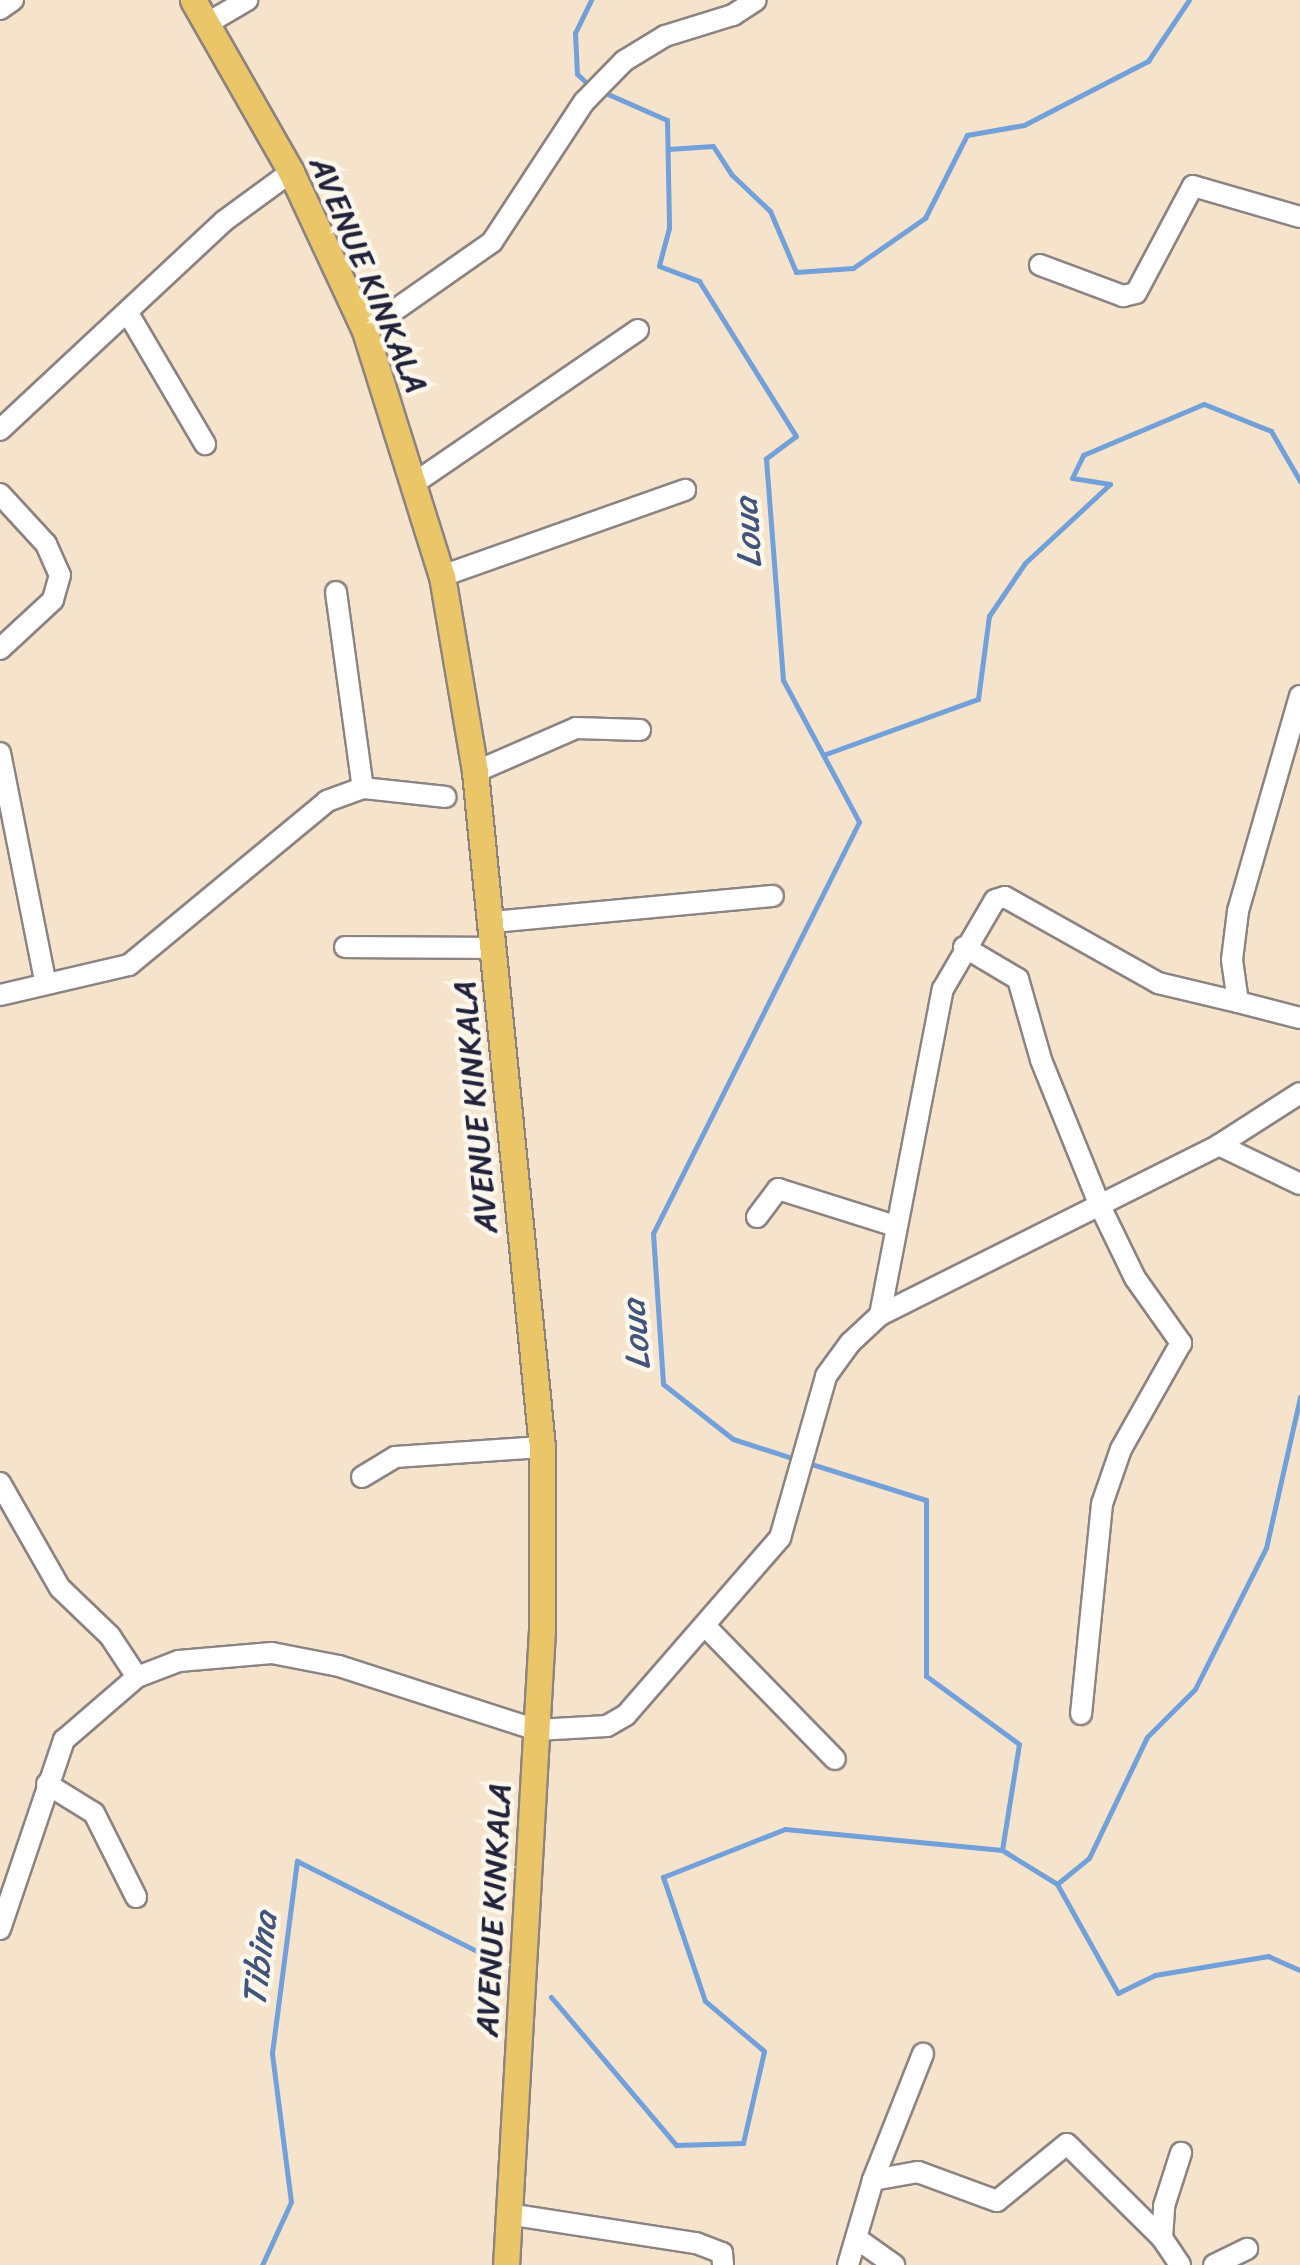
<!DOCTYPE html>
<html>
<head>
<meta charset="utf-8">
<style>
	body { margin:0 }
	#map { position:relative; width:1300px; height:2265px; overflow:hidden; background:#f5e4cb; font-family:Sriracha,sans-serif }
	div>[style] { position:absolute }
	.stream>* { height:5px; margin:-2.5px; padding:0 2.5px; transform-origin:2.5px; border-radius:2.5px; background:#71a0da }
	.roads { filter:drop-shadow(2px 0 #8c8383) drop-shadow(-2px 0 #8c8383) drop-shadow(0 2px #8c8383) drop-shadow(0 -2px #8c8383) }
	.minor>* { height:20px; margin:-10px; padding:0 10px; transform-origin:10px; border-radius:10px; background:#fff }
	.major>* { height:25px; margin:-12.5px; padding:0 12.5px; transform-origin:12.5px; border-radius:12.5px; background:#ebc669 }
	span { translate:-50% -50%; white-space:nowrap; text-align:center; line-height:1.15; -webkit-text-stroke:9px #fbf7ec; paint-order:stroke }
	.street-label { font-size:32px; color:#22223b }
	.water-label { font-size:35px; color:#42547b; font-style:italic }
</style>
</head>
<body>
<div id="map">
	<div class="stream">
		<div style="left:591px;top:87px;width:19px;rotate:-137deg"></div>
		<div style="left:577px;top:74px;width:41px;rotate:-92.8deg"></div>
		<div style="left:575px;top:33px;width:37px;rotate:-64deg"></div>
		<div style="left:601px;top:91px;width:72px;rotate:23.7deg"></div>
		<div style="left:667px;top:120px;width:108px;rotate:88.9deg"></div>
		<div style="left:669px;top:228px;width:39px;rotate:105deg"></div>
		<div style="left:659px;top:266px;width:43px;rotate:20.6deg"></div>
		<div style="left:699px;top:281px;width:183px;rotate:58deg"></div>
		<div style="left:796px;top:436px;width:38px;rotate:143deg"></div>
		<div style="left:766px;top:459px;width:222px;rotate:85.6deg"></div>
		<div style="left:783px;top:680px;width:161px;rotate:61.8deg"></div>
		<div style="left:859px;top:822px;width:460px;rotate:116.6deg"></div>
		<div style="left:653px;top:1233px;width:151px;rotate:86.2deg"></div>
		<div style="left:663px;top:1384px;width:89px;rotate:38.2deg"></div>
		<div style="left:733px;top:1439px;width:68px;rotate:17.9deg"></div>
		<div style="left:668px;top:149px;width:45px;rotate:-3.8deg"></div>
		<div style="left:713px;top:146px;width:33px;rotate:57deg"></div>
		<div style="left:731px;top:174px;width:54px;rotate:43.5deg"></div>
		<div style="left:770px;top:211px;width:66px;rotate:66.9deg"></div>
		<div style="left:796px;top:272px;width:57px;rotate:-4deg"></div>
		<div style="left:853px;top:268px;width:88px;rotate:-34.8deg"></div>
		<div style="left:925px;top:218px;width:93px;rotate:-63.2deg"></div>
		<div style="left:967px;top:135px;width:58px;rotate:-10deg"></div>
		<div style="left:1024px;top:125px;width:140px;rotate:-27.3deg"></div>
		<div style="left:1148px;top:61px;width:73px;rotate:-56.1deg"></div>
		<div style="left:823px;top:755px;width:165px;rotate:-19.9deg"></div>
		<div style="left:978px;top:699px;width:84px;rotate:-82.5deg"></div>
		<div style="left:989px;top:616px;width:64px;rotate:-55.8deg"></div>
		<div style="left:1025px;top:563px;width:116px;rotate:-42.9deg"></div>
		<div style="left:1110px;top:484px;width:38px;rotate:-171deg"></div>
		<div style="left:1072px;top:478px;width:25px;rotate:-64deg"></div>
		<div style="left:1083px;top:455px;width:131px;rotate:-22.9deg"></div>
		<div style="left:1204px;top:404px;width:72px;rotate:21.9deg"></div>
		<div style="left:1271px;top:431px;width:58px;rotate:59.9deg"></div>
		<div style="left:1002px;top:1850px;width:65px;rotate:31.7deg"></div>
		<div style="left:1057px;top:1884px;width:41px;rotate:-39.1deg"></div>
		<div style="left:1089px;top:1858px;width:134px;rotate:-64.4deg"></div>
		<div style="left:1147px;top:1737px;width:68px;rotate:-45deg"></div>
		<div style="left:1195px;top:1689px;width:158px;rotate:-63.3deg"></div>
		<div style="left:1266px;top:1548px;width:155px;rotate:-77.3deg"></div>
		<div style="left:1057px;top:1884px;width:125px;rotate:60.8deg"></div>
		<div style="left:1118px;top:1993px;width:41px;rotate:-25.9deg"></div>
		<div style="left:1155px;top:1975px;width:115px;rotate:-9.5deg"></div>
		<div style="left:1268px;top:1956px;width:35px;rotate:24deg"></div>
		<div style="left:551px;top:1997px;width:194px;rotate:49.8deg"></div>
		<div style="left:676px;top:2145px;width:67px;rotate:-1.7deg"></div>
		<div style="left:743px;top:2143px;width:94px;rotate:-77.1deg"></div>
		<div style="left:764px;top:2051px;width:77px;rotate:-139.7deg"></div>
		<div style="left:705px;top:2001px;width:131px;rotate:-108.7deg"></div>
		<div style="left:663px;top:1877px;width:131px;rotate:-21.5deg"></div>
		<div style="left:785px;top:1829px;width:218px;rotate:5.5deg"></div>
		<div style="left:1002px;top:1850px;width:107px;rotate:-80.9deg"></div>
		<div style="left:1019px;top:1744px;width:115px;rotate:-143.8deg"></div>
		<div style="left:926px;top:1676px;width:176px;rotate:-90deg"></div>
		<div style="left:926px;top:1500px;width:123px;rotate:-162.5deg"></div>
		<div style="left:262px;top:2265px;width:69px;rotate:-65.3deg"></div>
		<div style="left:291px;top:2202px;width:150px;rotate:-97.3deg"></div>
		<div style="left:272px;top:2053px;width:194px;rotate:-82.6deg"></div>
		<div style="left:297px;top:1861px;width:208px;rotate:26.6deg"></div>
	</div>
	<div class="roads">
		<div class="minor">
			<div style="left:0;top:9px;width:16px;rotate:-35deg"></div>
			<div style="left:206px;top:24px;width:48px;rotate:-30.3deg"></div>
			<div style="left:1040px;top:265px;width:89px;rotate:20.5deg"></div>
			<div style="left:1123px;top:296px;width:13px;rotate:-13deg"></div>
			<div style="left:1136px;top:293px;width:121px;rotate:-62deg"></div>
			<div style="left:1193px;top:186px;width:111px;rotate:16.2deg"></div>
			<div style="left:129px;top:315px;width:150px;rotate:59.5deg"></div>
			<div style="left:365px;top:331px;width:155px;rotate:-35deg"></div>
			<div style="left:492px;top:242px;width:168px;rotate:-56.7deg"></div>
			<div style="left:584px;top:102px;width:57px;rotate:-45.7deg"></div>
			<div style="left:624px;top:61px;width:48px;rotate:-31.4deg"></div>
			<div style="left:665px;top:36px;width:71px;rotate:-17.2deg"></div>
			<div style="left:733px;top:15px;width:27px;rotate:-33deg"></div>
			<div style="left:0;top:430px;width:306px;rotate:-43deg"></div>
			<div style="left:224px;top:221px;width:83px;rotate:-36.2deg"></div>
			<div style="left:416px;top:482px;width:269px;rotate:-34.4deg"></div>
			<div style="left:0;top:494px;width:68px;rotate:47.4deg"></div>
			<div style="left:46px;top:544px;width:34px;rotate:66deg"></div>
			<div style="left:60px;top:575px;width:26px;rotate:106deg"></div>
			<div style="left:53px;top:600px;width:72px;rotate:137.2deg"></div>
			<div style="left:442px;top:576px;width:258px;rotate:-19.5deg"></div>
			<div style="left:336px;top:592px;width:198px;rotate:82.2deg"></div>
			<div style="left:1300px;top:696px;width:224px;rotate:106.1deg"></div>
			<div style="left:1238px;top:911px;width:49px;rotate:97deg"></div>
			<div style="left:1232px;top:960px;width:42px;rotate:81.9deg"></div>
			<div style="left:1238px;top:1002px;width:64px;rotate:14.5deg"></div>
			<div style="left:0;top:753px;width:231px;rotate:78.8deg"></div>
			<div style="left:475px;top:772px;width:110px;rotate:-23.5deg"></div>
			<div style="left:576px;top:728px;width:64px;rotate:1.8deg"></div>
			<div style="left:492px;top:922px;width:282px;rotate:-5.3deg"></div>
			<div style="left:345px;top:947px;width:149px;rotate:0.4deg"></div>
			<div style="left:964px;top:947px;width:63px;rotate:30.7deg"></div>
			<div style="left:1018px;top:979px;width:84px;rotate:74.1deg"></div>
			<div style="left:1041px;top:1060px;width:157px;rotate:68deg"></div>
			<div style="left:1100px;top:1206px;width:80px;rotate:64.1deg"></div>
			<div style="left:1135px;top:1278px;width:80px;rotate:54.7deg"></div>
			<div style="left:1181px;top:1343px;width:122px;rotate:119.5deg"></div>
			<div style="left:1121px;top:1449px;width:58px;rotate:109.1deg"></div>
			<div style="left:1102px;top:1504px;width:211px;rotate:95.7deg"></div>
			<div style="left:0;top:995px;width:132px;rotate:-13.1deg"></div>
			<div style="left:129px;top:965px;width:257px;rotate:-39.6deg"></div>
			<div style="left:327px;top:801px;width:38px;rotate:-20deg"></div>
			<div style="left:363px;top:788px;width:83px;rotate:6.2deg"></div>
			<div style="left:1219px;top:1145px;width:90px;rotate:25.7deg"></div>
			<div style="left:757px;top:1217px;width:35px;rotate:-53deg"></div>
			<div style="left:778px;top:1189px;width:123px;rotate:17.5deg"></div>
			<div style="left:880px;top:1315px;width:332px;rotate:-79.1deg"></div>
			<div style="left:943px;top:989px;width:103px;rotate:-59.7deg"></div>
			<div style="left:995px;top:900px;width:10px;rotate:-17deg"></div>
			<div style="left:1005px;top:897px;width:176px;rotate:29.3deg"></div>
			<div style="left:1158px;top:983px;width:82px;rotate:13.4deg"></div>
			<div style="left:362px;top:1477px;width:39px;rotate:-31deg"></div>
			<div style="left:395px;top:1457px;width:147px;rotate:-3.9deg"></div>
			<div style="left:0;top:1483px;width:121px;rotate:60.3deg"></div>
			<div style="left:60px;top:1588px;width:69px;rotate:43.8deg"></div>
			<div style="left:110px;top:1636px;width:49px;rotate:56.6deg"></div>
			<div style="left:707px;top:1628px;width:183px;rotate:45.7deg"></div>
			<div style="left:47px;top:1784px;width:55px;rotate:31.7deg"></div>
			<div style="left:94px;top:1813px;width:94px;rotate:63.4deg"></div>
			<div style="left:0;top:1929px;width:200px;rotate:-71.3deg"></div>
			<div style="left:64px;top:1740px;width:96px;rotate:-40.8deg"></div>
			<div style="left:137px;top:1677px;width:45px;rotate:-20.9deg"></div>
			<div style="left:179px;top:1661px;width:93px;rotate:-4.9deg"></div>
			<div style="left:272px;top:1653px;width:68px;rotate:11deg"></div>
			<div style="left:339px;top:1666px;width:208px;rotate:17.9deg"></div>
			<div style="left:537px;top:1730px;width:70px;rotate:-3.3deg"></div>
			<div style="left:607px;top:1726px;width:22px;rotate:-30deg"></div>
			<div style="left:626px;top:1715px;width:235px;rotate:-49deg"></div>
			<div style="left:780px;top:1538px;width:168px;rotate:-74.1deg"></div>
			<div style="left:826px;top:1376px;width:41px;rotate:-54deg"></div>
			<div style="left:850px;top:1343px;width:41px;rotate:-43deg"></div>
			<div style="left:880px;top:1315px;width:379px;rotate:-26.6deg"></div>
			<div style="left:1219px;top:1145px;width:96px;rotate:-32.7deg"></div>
			<div style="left:873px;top:2180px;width:46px;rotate:-10.1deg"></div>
			<div style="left:918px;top:2172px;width:84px;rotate:20.2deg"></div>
			<div style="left:997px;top:2201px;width:90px;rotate:-39.2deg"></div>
			<div style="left:1067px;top:2144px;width:134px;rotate:44.7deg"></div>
			<div style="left:1162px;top:2238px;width:32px;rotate:56deg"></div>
			<div style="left:508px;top:2214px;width:190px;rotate:8.8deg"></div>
			<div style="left:696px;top:2243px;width:28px;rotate:21deg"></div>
			<div style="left:722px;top:2253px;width:12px;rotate:85deg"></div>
			<div style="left:856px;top:2238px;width:47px;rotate:35.4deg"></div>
			<div style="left:1162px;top:2238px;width:32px;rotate:-86deg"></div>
			<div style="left:1164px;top:2206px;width:56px;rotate:-72.2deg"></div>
			<div style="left:848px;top:2265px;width:89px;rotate:-73.6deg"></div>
			<div style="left:873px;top:2180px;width:136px;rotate:-68.4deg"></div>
			<div style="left:1214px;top:2265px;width:37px;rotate:-26deg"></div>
		</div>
		<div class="major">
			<div style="left:193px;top:0;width:198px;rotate:60.3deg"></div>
			<div style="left:291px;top:172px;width:175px;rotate:65deg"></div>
			<div style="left:365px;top:331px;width:257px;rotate:72.6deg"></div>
			<div style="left:442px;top:576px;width:199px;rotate:80.4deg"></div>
			<div style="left:475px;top:772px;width:678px;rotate:84.33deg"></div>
			<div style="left:542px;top:1447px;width:183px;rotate:90deg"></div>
			<div style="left:542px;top:1630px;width:636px;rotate:93.24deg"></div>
		</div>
	</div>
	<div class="street-label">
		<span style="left:368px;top:275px;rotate:67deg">AVENUE KINKALA</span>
		<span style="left:476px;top:1107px;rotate:-95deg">AVENUE KINKALA</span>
		<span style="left:494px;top:1910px;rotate:-87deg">AVENUE KINKALA</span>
	</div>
	<div class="water-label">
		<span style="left:747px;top:533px;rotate:-94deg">Loua</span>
		<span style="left:635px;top:1335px;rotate:-95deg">Loua</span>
		<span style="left:259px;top:1959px;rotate:-83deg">Tibina</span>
	</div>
</div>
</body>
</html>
